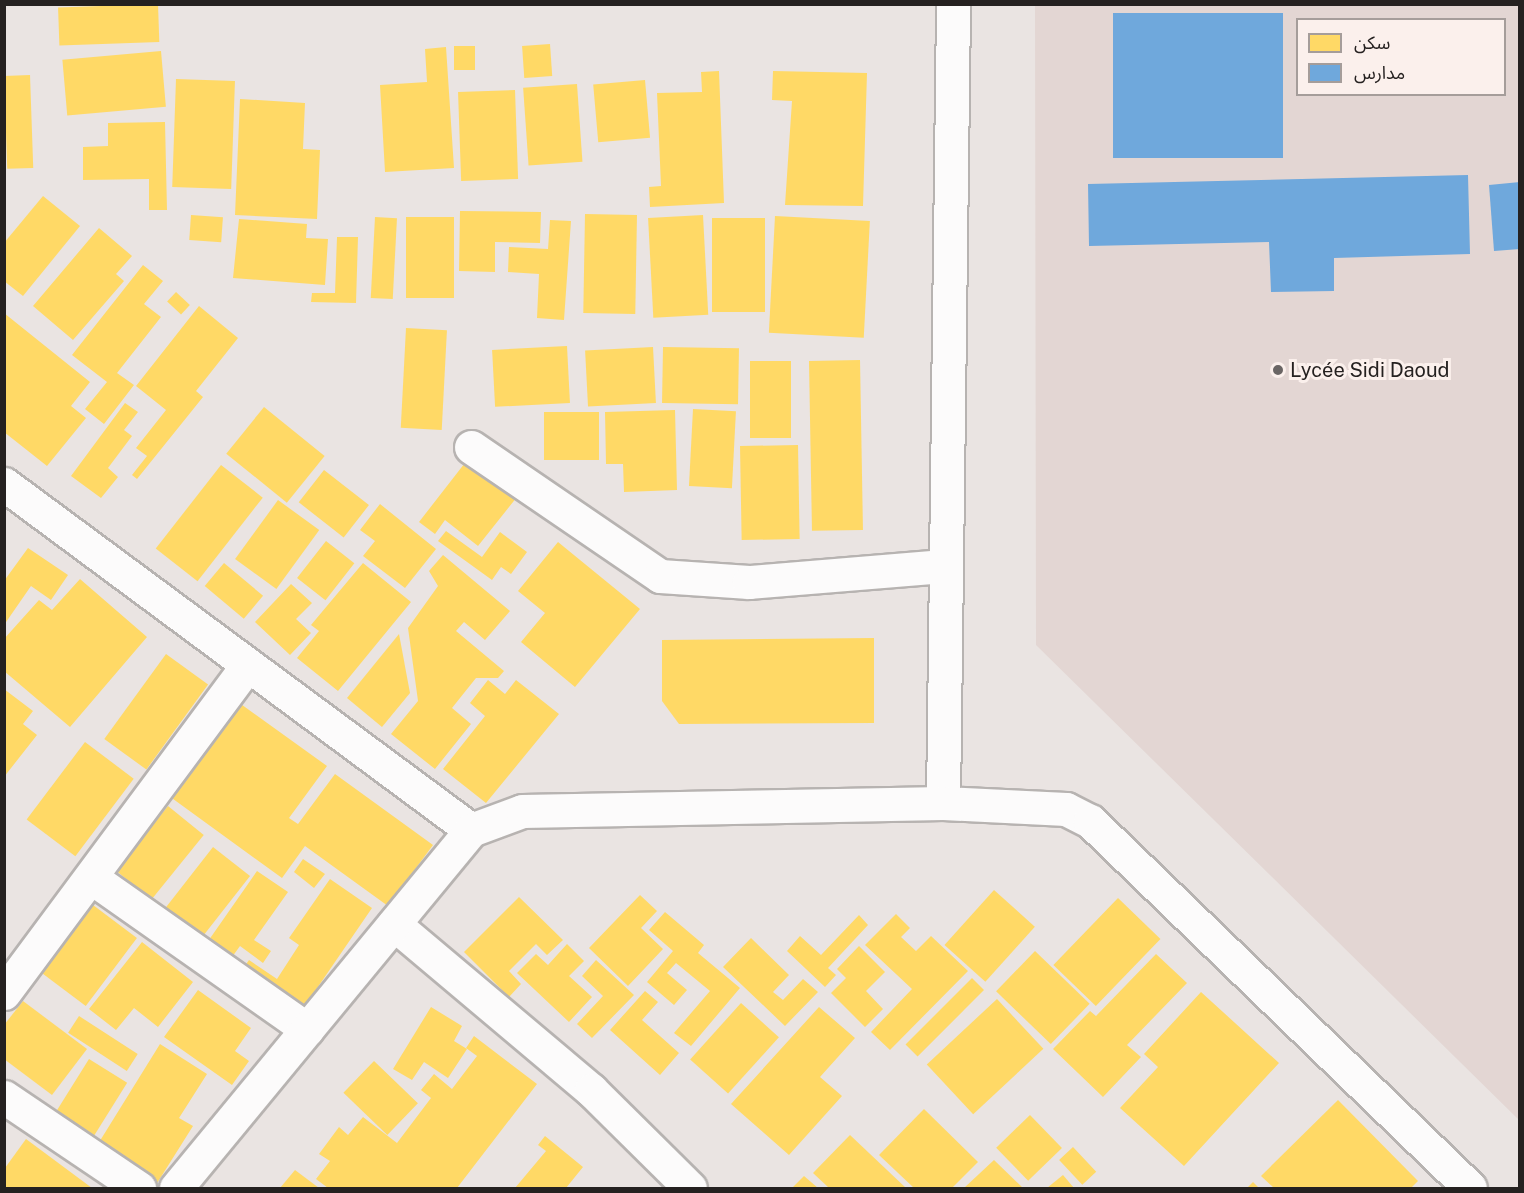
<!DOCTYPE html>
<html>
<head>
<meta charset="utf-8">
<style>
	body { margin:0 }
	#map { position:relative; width:1524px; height:1193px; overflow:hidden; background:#eae4e2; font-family:"Public Sans","Noto Sans Arabic",sans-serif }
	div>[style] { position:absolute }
	.built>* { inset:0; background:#e3d6d3 }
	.homes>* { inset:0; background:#ffd966; transform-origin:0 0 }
	.schools>* { inset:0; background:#6fa8dc; transform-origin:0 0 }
	.roads { filter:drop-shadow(2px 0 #b7b3b1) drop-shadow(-2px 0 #b7b3b1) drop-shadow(0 2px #b7b3b1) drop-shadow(0 -2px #b7b3b1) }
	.minor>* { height:33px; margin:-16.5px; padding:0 16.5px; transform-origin:16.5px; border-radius:16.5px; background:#fcfbfb }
	.dots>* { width:16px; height:16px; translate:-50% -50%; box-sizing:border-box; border:3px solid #fbf0ec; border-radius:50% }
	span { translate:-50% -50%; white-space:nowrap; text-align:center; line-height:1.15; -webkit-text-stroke:6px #fbf0ec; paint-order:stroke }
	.poi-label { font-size:20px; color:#252120 }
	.left { translate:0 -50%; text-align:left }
	.frame { position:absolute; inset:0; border:6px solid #252120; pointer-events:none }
	.legend { position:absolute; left:1296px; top:18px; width:210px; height:78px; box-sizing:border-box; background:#fbf0ec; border:2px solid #a59d9a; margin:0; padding:8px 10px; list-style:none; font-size:18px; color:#252120 }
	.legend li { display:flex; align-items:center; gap:12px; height:30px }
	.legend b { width:30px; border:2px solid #a59d9a }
</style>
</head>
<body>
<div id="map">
	<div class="built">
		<div style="clip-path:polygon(evenodd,1035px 5px,1519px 5px,1519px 1120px,1036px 645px,1035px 5px,1298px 20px,1504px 20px,1504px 94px,1298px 94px,1298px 20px)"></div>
	</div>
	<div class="homes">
		<div style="left:158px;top:4px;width:38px;height:100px;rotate:88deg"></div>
		<div style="left:550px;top:44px;width:32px;height:28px;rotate:86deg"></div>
		<div style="left:454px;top:46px;width:21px;height:24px"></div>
		<div style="clip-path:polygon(446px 47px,454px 168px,385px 172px,380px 85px,427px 82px,425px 49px)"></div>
		<div style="left:161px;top:51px;width:56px;height:99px;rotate:85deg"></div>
		<div style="clip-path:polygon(719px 71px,724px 203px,650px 207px,649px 187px,661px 186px,657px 93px,702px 92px,701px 72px)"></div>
		<div style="clip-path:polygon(773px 71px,867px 73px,863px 206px,785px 205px,792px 101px,772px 100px)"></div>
		<div style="left:30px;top:75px;width:93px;height:26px;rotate:88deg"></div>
		<div style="left:176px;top:79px;width:59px;height:108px;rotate:2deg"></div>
		<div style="left:645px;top:80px;width:58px;height:52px;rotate:85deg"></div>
		<div style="left:577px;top:84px;width:78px;height:54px;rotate:86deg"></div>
		<div style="left:515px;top:90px;width:89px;height:57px;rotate:88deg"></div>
		<div style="clip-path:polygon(240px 99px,305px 103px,303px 149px,320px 150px,317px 219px,235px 215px)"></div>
		<div style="clip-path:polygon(165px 122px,167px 210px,149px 210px,149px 179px,83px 180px,83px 147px,108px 146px,108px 123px)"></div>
		<div style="clip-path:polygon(43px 196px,80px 226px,23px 296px,4px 281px,4px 243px)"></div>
		<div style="clip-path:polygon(460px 211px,541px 212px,540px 243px,495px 242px,495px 272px,459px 271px)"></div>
		<div style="left:585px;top:214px;width:52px;height:99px;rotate:1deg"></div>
		<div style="left:191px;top:215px;width:32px;height:25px;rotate:4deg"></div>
		<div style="left:703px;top:215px;width:100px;height:55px;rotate:87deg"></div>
		<div style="left:775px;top:216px;width:95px;height:117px;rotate:3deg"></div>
		<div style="left:375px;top:217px;width:22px;height:81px;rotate:3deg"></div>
		<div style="left:406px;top:217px;width:48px;height:81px"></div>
		<div style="left:712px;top:218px;width:53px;height:94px"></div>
		<div style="clip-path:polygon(239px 219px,307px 224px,306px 238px,328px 239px,325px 285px,233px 278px)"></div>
		<div style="clip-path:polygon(550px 220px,571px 221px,564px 320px,537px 318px,539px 274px,508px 272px,509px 247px,548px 249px)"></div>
		<div style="clip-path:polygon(99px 228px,132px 256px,116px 274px,124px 281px,73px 340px,33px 306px)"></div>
		<div style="clip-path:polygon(337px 237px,358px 237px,356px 303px,311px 302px,312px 293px,335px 293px)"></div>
		<div style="clip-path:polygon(143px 265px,163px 281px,144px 304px,161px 317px,117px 373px,134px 385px,104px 424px,85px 409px,107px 382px,72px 355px)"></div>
		<div style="left:176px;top:292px;width:19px;height:13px;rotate:43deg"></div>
		<div style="clip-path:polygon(199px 306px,238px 338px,196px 391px,203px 397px,137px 479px,132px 475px,147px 456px,136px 448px,166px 410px,136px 386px)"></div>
		<div style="clip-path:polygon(4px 313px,90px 382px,71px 406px,86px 418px,47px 466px,4px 432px)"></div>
		<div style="left:406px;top:328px;width:41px;height:100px;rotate:3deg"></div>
		<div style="left:567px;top:346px;width:57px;height:75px;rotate:87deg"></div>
		<div style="left:653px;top:347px;width:56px;height:68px;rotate:87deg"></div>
		<div style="left:663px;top:347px;width:76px;height:56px;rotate:1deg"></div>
		<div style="left:860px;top:360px;width:170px;height:51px;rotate:89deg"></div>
		<div style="left:791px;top:361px;width:77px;height:41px;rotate:90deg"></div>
		<div style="clip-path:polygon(125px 403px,138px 412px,124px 430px,132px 436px,108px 468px,118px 477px,101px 498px,71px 476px)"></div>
		<div style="left:264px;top:407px;width:78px;height:60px;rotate:39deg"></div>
		<div style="left:693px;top:409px;width:43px;height:77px;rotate:3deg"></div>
		<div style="clip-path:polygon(675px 410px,677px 490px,624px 492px,623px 464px,606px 464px,605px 412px)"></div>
		<div style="left:599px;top:412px;width:48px;height:55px;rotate:90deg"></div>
		<div style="left:798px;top:445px;width:94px;height:58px;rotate:89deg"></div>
		<div style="clip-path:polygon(468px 459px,517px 497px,478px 546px,445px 520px,435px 534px,419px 522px)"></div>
		<div style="left:221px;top:465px;width:53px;height:106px;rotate:38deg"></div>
		<div style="left:324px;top:470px;width:57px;height:41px;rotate:38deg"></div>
		<div style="left:278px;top:500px;width:51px;height:73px;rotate:36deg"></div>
		<div style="clip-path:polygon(380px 504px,436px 549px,405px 588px,363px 556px,375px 541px,360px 530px)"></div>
		<div style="clip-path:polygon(446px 531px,482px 557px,500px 532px,527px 552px,511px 574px,501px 567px,492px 580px,438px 541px)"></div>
		<div style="left:326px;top:541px;width:36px;height:47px;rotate:38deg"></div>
		<div style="clip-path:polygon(558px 542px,640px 609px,575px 687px,521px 642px,545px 613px,518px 591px)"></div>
		<div style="clip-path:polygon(28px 548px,68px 575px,51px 600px,31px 586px,4px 625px,4px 581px)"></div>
		<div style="clip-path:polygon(443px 555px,510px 611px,485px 640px,464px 622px,456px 631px,504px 671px,498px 678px,476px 678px,452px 708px,471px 724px,435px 769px,391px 734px,418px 701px,408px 628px,438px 586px,429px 571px)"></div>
		<div style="left:224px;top:563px;width:51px;height:30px;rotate:40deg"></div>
		<div style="clip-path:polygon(363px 563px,411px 602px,338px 691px,297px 658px,319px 631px,311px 625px)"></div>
		<div style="clip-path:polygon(80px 579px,147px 637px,70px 727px,4px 671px,4px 639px,39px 600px,52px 610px)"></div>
		<div style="clip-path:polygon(291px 584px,312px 603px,296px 619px,311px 633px,290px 655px,255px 622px)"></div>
		<div style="clip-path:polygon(399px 634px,410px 693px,382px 727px,347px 698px)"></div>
		<div style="clip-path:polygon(874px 638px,874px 723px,679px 724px,662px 701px,662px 640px)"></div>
		<div style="left:166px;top:654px;width:52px;height:105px;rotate:36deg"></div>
		<div style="clip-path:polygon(488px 680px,505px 694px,516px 680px,559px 714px,486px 803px,443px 769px,485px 716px,470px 703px)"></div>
		<div style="clip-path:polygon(4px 689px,33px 711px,23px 724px,37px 735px,4px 777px)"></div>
		<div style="clip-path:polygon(238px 702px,327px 766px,289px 818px,298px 824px,335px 774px,433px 845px,388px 906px,305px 846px,282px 878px,169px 796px)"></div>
		<div style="left:85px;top:742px;width:61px;height:97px;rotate:37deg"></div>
		<div style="left:168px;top:806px;width:46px;height:83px;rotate:39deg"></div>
		<div style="left:213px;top:847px;width:47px;height:83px;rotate:38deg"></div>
		<div style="clip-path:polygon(303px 859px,325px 874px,314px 888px,294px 872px)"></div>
		<div style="clip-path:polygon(257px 871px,288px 892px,254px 940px,271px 951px,263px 963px,240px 946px,227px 964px,204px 947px)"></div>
		<div style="clip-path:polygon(330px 879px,372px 908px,300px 1013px,240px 973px,249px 960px,277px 979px,299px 945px,289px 938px)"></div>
		<div style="left:994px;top:890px;width:55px;height:74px;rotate:42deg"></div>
		<div style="clip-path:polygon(640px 895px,657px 911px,641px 928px,663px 949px,628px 986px,589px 948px)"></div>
		<div style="clip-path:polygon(519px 897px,563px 940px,547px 955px,536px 944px,509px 971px,521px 984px,509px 997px,464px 952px)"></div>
		<div style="left:1118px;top:898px;width:59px;height:93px;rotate:44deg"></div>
		<div style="left:89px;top:902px;width:60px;height:85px;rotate:37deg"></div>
		<div style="clip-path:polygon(665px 912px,704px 945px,698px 953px,740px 988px,691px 1046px,674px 1033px,710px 991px,676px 963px,667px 973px,687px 990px,674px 1005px,647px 982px,673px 951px,649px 930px)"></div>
		<div style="clip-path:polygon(896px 914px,910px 928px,901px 937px,916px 951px,931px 936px,968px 971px,890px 1050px,871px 1032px,912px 989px,865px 945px)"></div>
		<div style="clip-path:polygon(859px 915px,868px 925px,828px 968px,836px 975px,825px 987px,787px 951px,800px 936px,821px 955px)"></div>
		<div style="clip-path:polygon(751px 938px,789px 975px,773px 992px,783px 1000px,803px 979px,818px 992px,785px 1026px,723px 967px)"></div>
		<div style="clip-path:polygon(142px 942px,193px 982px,158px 1027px,134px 1008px,116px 1030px,89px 1009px)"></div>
		<div style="clip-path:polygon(567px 944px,584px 961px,569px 976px,592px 997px,569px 1022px,517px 973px,536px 954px,548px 965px)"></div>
		<div style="clip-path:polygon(859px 946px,885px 972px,866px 991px,883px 1009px,865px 1027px,831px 993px,846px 978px,837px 969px)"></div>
		<div style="left:1035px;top:951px;width:76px;height:56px;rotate:44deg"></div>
		<div style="clip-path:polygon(1156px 954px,1187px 983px,1127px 1045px,1141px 1057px,1103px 1097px,1053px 1049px,1090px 1011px,1096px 1016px)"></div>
		<div style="clip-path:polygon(596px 960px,634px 995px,592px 1038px,577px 1024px,603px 996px,582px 976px)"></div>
		<div style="left:972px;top:978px;width:17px;height:94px;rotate:45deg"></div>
		<div style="clip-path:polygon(198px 990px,251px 1028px,235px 1051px,249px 1061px,232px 1085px,164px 1037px)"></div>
		<div style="clip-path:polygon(645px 991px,658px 1002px,642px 1020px,679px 1053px,660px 1075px,610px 1030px)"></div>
		<div style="clip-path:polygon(1201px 992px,1279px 1063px,1184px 1166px,1120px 1108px,1158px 1067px,1144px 1054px)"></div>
		<div style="left:997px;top:999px;width:68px;height:96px;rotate:47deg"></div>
		<div style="clip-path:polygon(23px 1001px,87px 1049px,52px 1095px,4px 1059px,4px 1025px)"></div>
		<div style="left:741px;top:1003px;width:51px;height:76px;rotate:42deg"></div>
		<div style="clip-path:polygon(431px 1007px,462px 1026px,454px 1041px,467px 1049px,448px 1078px,424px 1062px,412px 1080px,393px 1069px)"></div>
		<div style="clip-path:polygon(819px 1007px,855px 1038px,820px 1077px,842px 1096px,789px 1155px,731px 1104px)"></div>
		<div style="left:79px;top:1016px;width:70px;height:20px;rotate:33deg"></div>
		<div style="clip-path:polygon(474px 1036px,537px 1084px,457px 1188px,328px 1188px,316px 1179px,330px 1161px,319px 1154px,339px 1127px,348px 1135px,363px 1117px,397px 1143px,431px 1098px,421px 1090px,434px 1074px,452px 1089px,477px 1056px,466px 1048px)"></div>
		<div style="clip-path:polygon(160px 1044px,207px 1074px,179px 1118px,193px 1126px,154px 1188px,93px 1152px)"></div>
		<div style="left:89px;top:1059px;width:45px;height:69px;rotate:32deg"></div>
		<div style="left:374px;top:1061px;width:61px;height:44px;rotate:44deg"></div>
		<div style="clip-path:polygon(1338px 1100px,1418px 1181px,1411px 1188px,1274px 1188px,1261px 1176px)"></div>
		<div style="clip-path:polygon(924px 1109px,978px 1162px,952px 1188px,914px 1188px,879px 1155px)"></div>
		<div style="left:1030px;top:1115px;width:46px;height:47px;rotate:46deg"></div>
		<div style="clip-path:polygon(850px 1135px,906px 1188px,829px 1188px,813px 1173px)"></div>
		<div style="clip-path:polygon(545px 1136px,583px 1167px,566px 1188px,515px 1188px,546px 1151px,538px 1145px)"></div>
		<div style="clip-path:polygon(26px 1139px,92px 1188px,5px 1188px,5px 1168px)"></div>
		<div style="left:1073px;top:1147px;width:34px;height:19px;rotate:47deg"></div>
		<div style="clip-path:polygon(994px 1160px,1023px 1188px,964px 1188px)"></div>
		<div style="clip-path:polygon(295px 1170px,319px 1188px,280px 1188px)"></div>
		<div style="clip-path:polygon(1063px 1175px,1074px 1188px,1047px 1188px)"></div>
		<div style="clip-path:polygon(804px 1176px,818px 1188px,792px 1188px)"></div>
		<div style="clip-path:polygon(1253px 1182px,1259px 1188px,1247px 1188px)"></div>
	</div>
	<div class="schools">
		<div style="left:1113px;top:13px;width:170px;height:145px"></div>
		<div style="clip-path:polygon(1468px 175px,1470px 254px,1334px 258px,1334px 291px,1271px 292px,1269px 242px,1089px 246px,1088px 184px)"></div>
		<div style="clip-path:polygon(1520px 182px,1520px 249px,1494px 251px,1489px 185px)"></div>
	</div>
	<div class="roads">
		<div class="minor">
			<div style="left:471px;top:447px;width:229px;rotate:34.3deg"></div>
			<div style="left:660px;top:576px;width:89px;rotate:3.9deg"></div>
			<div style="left:749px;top:582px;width:197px;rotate:-4.7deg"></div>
			<div style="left:4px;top:484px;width:581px;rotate:36.53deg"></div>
			<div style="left:943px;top:803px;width:799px;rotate:-89.28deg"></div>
			<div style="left:92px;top:878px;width:263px;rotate:35.1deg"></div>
			<div style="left:394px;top:924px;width:258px;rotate:40.1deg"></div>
			<div style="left:591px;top:1090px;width:139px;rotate:44.7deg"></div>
			<div style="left:4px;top:993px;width:409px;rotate:-53.4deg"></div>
			<div style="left:4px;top:1097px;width:163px;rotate:34deg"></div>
			<div style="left:176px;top:1188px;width:464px;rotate:-50.5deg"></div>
			<div style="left:471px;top:830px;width:54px;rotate:-20.4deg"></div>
			<div style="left:522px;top:811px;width:421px;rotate:-1.1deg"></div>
			<div style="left:943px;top:803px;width:123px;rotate:2.8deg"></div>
			<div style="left:1066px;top:809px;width:27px;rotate:27deg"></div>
			<div style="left:1090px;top:821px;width:528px;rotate:44deg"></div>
		</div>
	</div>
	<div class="dots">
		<div style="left:1278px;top:370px;background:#6a6564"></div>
	</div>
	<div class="poi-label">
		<span class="left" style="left:1290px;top:370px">Lycée Sidi Daoud</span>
	</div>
	<div class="frame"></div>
	<ul class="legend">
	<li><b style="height:16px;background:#ffd966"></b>سكن</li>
	<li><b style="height:16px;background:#6fa8dc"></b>مدارس</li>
	</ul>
</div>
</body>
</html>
